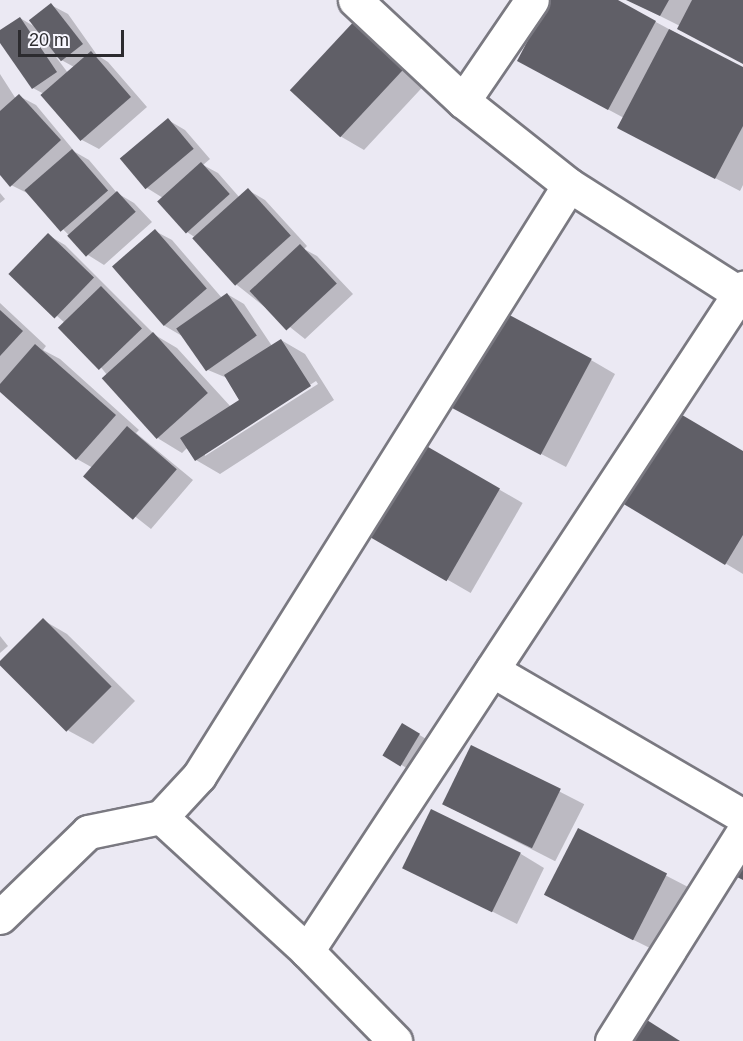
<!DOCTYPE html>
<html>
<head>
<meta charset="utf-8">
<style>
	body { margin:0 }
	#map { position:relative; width:743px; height:1041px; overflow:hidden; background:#ebe9f3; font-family:Helvetica,sans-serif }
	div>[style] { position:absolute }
	.shadow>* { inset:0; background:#0003; transform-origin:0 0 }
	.building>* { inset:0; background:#605f67; transform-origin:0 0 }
	.roads { filter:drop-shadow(2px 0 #7a7981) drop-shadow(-2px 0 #7a7981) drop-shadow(0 2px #7a7981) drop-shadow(0 -2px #7a7981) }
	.minor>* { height:33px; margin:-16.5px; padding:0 16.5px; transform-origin:16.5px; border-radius:16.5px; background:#fff }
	span { translate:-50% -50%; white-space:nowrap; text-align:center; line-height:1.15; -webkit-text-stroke:6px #f8f7ff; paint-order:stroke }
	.scale { position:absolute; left:18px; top:30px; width:106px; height:27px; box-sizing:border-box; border:3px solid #2c2b2f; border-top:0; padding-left:8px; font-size:18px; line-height:21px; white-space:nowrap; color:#2c2b2f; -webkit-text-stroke:4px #f8f7ff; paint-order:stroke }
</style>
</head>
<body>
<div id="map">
	<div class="shadow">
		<div style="clip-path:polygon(551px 0,615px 0,743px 69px,743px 185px,740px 191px,619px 128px,624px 118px,542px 74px)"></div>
		<div style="clip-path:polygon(628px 0,743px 0,743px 63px,680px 26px)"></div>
		<div style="clip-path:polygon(evenodd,51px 5px,68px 14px,97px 55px,108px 62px,147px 107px,99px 149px,82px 140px,44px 94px,33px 88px,0 40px,0 32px,20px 18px,37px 28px,51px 5px,56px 57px,74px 67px,68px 73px,56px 57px)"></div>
		<div style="clip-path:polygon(358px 19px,431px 78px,364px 150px,340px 136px)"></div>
		<div style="clip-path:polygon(0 74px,16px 99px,19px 96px,36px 105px,75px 152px,89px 160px,117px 193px,134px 203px,152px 222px,104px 265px,88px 255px,29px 194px,11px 185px,0 173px)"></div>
		<div style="clip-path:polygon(168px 120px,185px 130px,210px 159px,203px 165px,218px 173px,240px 198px,248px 190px,265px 200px,307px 246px,304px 249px,317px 256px,353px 294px,305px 339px,237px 285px,196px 238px,187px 232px,163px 198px,147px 188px)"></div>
		<div style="clip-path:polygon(0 193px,5px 199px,0 203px)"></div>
		<div style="clip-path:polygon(evenodd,155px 231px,172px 240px,222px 298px,227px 294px,244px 304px,272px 346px,281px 340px,305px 354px,334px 400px,220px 474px,196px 460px,188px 447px,182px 453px,159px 439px,65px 323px,11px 275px,48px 235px,65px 245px,155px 335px,177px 348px,231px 407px,241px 401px,227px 378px,208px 370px,182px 336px,165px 326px,114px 268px,155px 231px,316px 381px,318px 384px,205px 456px,205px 453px,316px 381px)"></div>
		<div style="clip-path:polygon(0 303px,46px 346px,43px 350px,60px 359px,139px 430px,136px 433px,193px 480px,151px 529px,85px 477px,93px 468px,77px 459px,0 390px)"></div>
		<div style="clip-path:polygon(591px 360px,615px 374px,566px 467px,475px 419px)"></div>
		<div style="left:417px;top:442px;width:122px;height:104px;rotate:30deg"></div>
		<div style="clip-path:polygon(743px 453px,743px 574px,619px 499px)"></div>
		<div style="clip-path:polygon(43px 620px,67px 634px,135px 701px,93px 744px,69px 731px,0 664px)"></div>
		<div style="clip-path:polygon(0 636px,8px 646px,0 653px)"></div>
		<div style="left:403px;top:725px;width:29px;height:35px;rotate:31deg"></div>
		<div style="left:472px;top:747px;width:126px;height:64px;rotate:27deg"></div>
		<div style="clip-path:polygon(578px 830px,690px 888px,658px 952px,569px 908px)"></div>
		<div style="clip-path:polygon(521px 854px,544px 868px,517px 924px,404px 867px)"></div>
	</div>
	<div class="building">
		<div style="clip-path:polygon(549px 0,618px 0,656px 21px,608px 110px,517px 61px)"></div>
		<div style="clip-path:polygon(626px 0,669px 0,660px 16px)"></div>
		<div style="clip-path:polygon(692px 0,743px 0,743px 64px,677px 29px)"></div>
		<div style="left:51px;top:3px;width:52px;height:28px;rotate:52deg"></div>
		<div style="clip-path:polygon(20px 17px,57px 72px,32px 89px,0 43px,0 30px)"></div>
		<div style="left:358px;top:17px;width:69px;height:100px;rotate:43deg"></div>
		<div style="clip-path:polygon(669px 29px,743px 67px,743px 126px,715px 179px,617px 128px)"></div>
		<div style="left:91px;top:51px;width:61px;height:67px;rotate:49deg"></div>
		<div style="clip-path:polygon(19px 94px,61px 140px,10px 187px,0 175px,0 111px)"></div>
		<div style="left:168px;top:118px;width:40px;height:63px;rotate:50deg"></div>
		<div style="left:72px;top:149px;width:55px;height:63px;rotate:49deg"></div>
		<div style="left:201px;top:162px;width:43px;height:59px;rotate:48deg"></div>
		<div style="left:248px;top:188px;width:64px;height:75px;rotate:48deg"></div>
		<div style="left:117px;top:191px;width:28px;height:67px;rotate:48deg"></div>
		<div style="left:155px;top:229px;width:79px;height:57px;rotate:49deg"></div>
		<div style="left:48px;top:233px;width:64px;height:57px;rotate:44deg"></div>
		<div style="left:300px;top:244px;width:54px;height:69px;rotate:47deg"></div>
		<div style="left:101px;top:286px;width:59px;height:60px;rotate:46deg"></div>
		<div style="left:227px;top:293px;width:52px;height:62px;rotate:55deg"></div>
		<div style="clip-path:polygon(0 310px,23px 331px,0 356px)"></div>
		<div style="left:500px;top:310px;width:104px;height:109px;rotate:28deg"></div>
		<div style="left:153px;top:332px;width:82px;height:69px;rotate:48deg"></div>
		<div style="clip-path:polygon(281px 339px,311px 386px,195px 461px,180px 438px,239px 400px,224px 375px)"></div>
		<div style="clip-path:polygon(35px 344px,116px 415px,76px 460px,0 392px,0 384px)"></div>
		<div style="clip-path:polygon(672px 409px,743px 451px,743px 535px,725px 565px,617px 500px)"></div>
		<div style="left:127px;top:426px;width:66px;height:67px;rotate:41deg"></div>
		<div style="left:416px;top:440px;width:97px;height:107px;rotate:30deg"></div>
		<div style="left:43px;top:618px;width:97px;height:64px;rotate:45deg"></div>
		<div style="left:402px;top:723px;width:21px;height:38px;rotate:31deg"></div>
		<div style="left:471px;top:745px;width:100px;height:66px;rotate:26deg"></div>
		<div style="left:431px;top:809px;width:100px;height:66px;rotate:26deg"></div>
		<div style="left:578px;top:828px;width:100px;height:75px;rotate:27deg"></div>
		<div style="clip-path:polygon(743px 846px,743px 880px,729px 873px)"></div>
		<div style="clip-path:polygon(639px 1015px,680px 1041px,623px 1041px)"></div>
	</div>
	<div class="roads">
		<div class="minor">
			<div style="left:355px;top:0;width:148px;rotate:43.1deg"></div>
			<div style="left:463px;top:101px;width:135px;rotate:38.4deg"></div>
			<div style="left:569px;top:185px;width:206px;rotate:32.5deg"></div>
			<div style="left:463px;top:101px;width:122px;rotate:-55.7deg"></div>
			<div style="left:492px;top:670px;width:290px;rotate:30.2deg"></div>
			<div style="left:161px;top:817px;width:198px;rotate:42.5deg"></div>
			<div style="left:307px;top:951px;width:126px;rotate:45.6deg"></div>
			<div style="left:0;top:917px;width:122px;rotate:-44deg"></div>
			<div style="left:88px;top:832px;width:75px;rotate:-11.6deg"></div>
			<div style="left:161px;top:817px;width:56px;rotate:-47.2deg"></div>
			<div style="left:199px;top:776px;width:697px;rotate:-57.95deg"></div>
			<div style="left:307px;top:951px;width:794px;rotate:-56.67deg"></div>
			<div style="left:612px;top:1041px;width:247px;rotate:-57.9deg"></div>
		</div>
	</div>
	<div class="scale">20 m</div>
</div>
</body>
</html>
